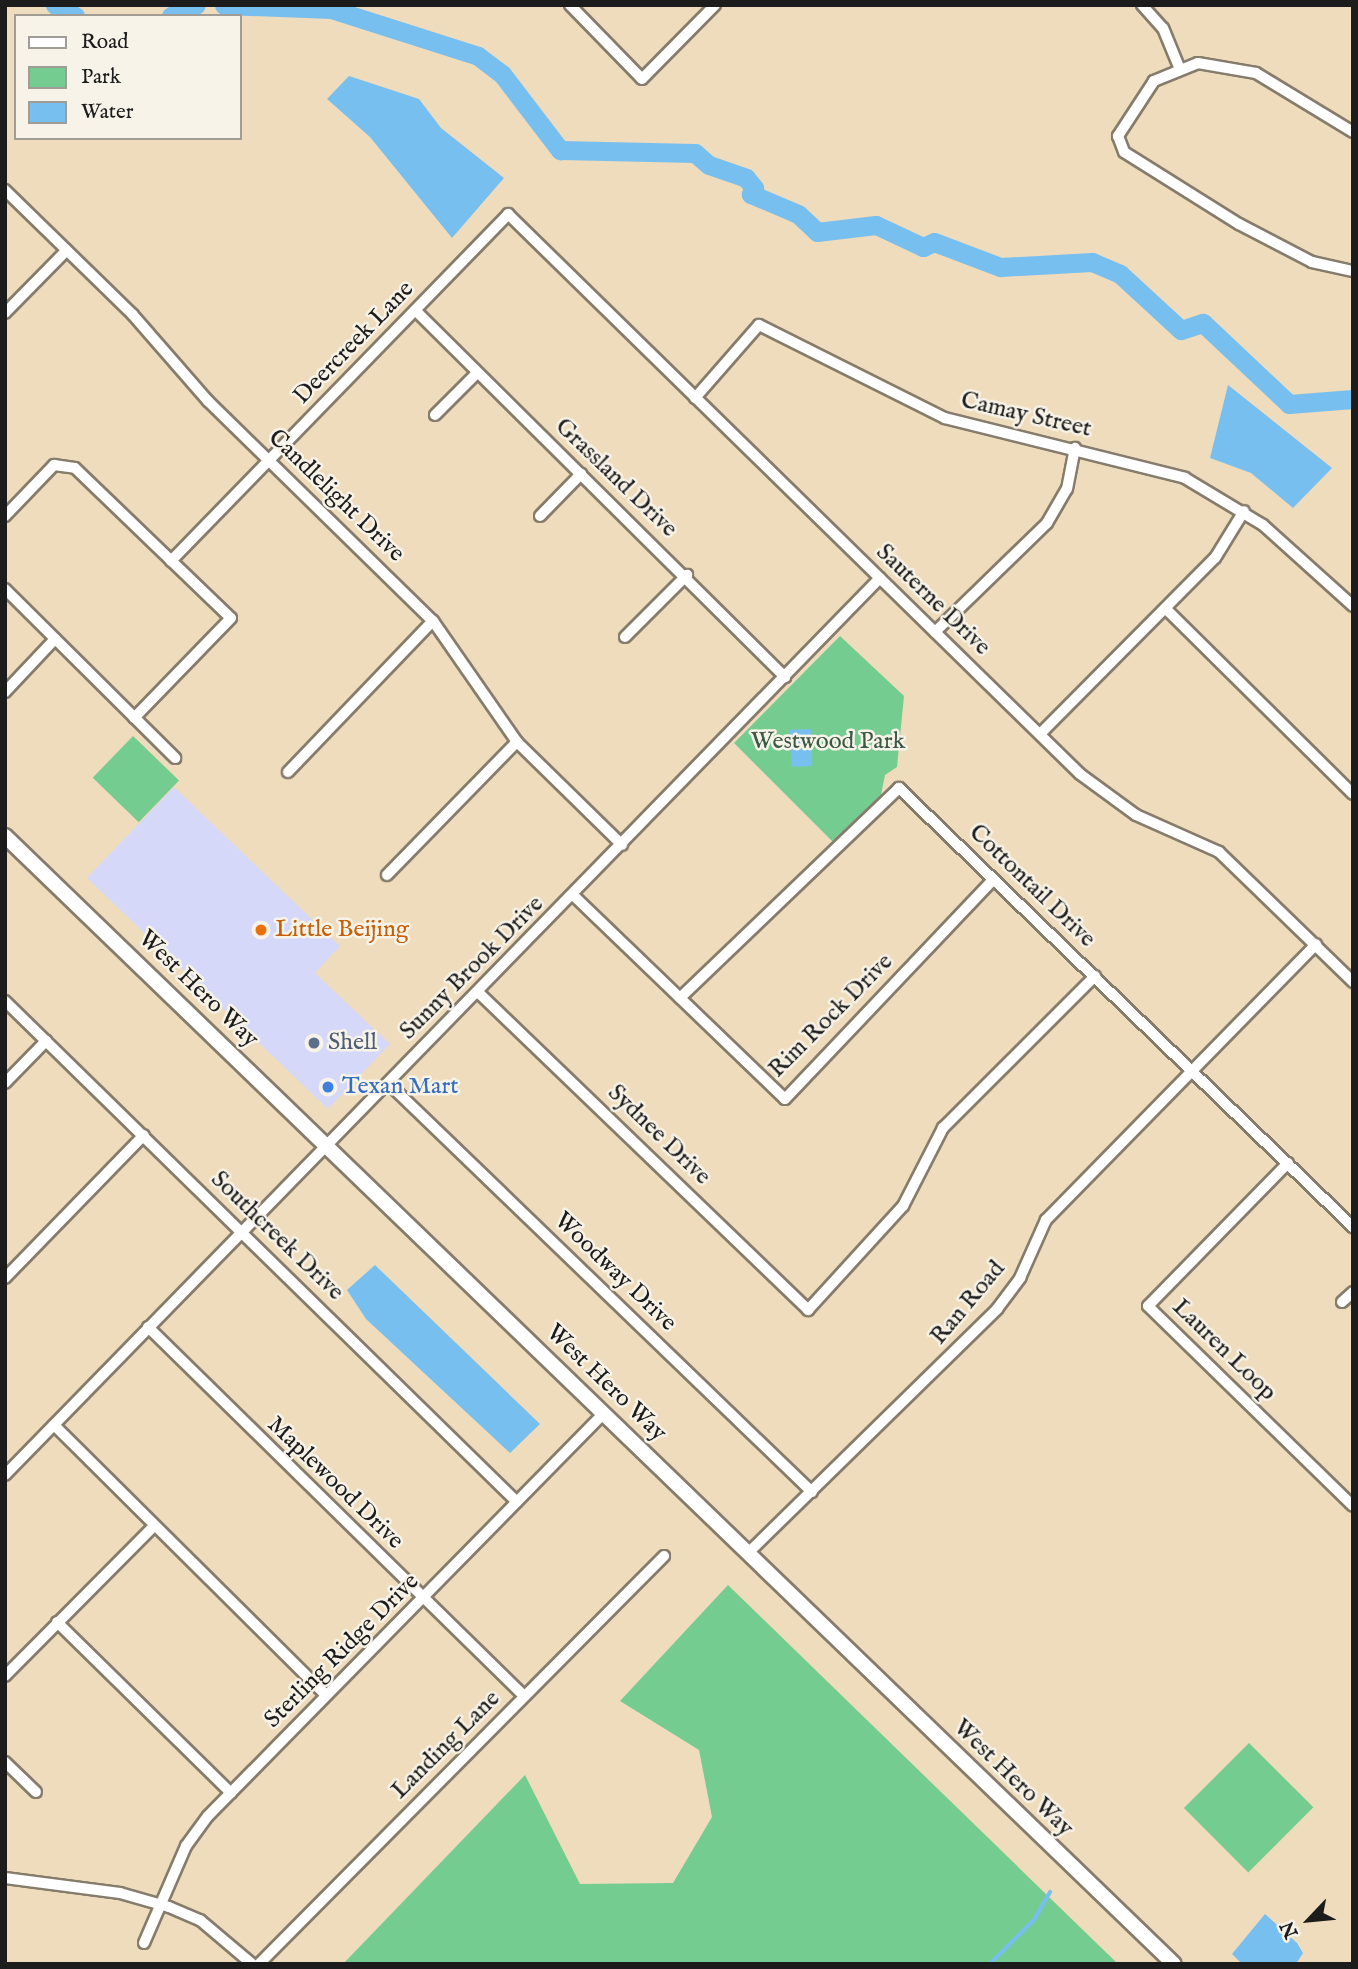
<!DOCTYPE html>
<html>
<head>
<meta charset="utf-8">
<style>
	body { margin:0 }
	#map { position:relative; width:1358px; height:1969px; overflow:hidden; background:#efdcbc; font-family:"IM FELL English",serif }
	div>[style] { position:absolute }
	.built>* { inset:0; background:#d5d8f9 }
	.green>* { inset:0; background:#75cc91; transform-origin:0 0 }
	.water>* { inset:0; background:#77bfef; transform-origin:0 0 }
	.stream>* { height:3.5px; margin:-1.75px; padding:0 1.75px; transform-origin:1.75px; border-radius:1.75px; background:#77bfef }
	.river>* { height:19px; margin:-9.5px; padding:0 9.5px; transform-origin:9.5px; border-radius:9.5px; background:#77bfef }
	.roads { filter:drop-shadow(2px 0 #867c6c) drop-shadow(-2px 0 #867c6c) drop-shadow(0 2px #867c6c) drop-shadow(0 -2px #867c6c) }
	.minor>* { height:10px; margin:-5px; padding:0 5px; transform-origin:5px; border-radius:5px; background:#fff }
	.secondary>* { height:14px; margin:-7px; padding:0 7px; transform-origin:7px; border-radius:7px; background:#fff }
	.dots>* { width:19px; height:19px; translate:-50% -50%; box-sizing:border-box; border:4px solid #f7f3e8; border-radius:50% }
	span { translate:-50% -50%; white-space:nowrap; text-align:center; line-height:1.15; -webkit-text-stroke:5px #f7f3e8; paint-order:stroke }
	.street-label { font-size:24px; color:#1c1c1c }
	.park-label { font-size:24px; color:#3b5a45 }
	.food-label { font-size:24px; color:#c56008 }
	.left { translate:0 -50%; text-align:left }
	.service-label { font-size:24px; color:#4e5e75 }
	.shop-label { font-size:24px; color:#366cbe }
	.frame { position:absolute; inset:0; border:7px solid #1c1c1c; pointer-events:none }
	.legend { position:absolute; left:14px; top:14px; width:228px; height:126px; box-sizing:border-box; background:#f7f3e8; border:2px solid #9f9d96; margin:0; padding:9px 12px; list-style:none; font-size:21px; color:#1c1c1c }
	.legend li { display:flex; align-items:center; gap:14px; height:35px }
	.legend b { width:35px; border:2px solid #9f9d96 }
	.north { position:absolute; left:1274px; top:1885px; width:70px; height:70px; -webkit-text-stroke:5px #f7f3e8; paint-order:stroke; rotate:244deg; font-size:19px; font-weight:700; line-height:28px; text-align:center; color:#1c1c1c }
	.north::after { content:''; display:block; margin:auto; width:24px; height:32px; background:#1c1c1c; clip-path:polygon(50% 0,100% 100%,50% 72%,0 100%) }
</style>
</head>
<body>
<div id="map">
	<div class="built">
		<div style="clip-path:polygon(174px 787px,340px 946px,315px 973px,390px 1044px,328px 1109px,87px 878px)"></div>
	</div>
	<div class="green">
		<div style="clip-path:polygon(840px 636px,904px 696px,897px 767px,885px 775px,881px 795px,835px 844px,734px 743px)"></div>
		<div style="left:133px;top:736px;width:64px;height:58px;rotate:44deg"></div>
		<div style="clip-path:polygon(728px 1585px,1118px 1964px,343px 1964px,525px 1775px,580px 1884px,673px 1883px,712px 1817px,699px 1750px,620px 1701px)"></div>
		<div style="left:1249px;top:1743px;width:91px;height:92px;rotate:45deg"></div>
	</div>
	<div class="water">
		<div style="clip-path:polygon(349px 76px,419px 99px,441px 128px,504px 178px,452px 238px,370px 137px,327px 99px)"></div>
		<div style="clip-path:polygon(1228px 385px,1332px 468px,1293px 508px,1251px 473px,1210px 458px)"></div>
		<div style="left:811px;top:729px;width:37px;height:21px;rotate:88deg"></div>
		<div style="clip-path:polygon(375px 1265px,540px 1424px,510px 1453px,366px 1319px,347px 1290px)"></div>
		<div style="clip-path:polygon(1265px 1914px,1297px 1943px,1303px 1953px,1296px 1964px,1242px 1964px,1232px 1954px)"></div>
	</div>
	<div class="stream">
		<div style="left:990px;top:1964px;width:62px;rotate:-45deg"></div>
		<div style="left:1034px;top:1920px;width:32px;rotate:-60deg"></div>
	</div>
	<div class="river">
		<div style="left:55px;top:5px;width:23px;rotate:29deg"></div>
		<div style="left:224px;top:5px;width:107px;rotate:2.1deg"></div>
		<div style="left:331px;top:9px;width:154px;rotate:17.7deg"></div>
		<div style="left:478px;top:56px;width:30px;rotate:37deg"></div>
		<div style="left:502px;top:74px;width:96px;rotate:52.7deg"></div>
		<div style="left:560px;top:150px;width:135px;rotate:1.3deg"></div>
		<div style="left:695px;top:153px;width:18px;rotate:41deg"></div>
		<div style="left:709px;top:165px;width:39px;rotate:19deg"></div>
		<div style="left:746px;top:178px;width:13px;rotate:51deg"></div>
		<div style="left:754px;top:188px;width:7px;rotate:117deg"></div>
		<div style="left:751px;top:194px;width:51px;rotate:23.1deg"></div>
		<div style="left:798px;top:214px;width:26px;rotate:43deg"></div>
		<div style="left:817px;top:232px;width:59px;rotate:-6.8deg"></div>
		<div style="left:876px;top:225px;width:52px;rotate:25.1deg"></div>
		<div style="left:923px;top:247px;width:12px;rotate:-24deg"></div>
		<div style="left:934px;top:242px;width:71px;rotate:20.7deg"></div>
		<div style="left:1000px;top:267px;width:92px;rotate:-3.1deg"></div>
		<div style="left:1092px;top:262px;width:30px;rotate:23deg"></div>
		<div style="left:1120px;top:274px;width:83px;rotate:42.6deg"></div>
		<div style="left:1181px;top:330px;width:23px;rotate:-18deg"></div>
		<div style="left:1203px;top:323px;width:118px;rotate:43.3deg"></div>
		<div style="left:1289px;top:404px;width:64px;rotate:-4.5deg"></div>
		<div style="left:171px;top:16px;width:27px;rotate:-24deg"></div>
	</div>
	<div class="roads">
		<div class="minor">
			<div style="left:570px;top:5px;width:103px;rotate:45.8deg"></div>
			<div style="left:642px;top:79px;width:104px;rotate:-45.4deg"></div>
			<div style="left:1142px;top:5px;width:31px;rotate:48deg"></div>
			<div style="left:1163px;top:28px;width:42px;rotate:67.7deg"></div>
			<div style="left:1353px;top:132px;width:114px;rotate:-148.7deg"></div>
			<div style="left:1256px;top:73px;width:59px;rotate:-170.2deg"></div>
			<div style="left:1198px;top:63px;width:48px;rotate:157.8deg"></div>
			<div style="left:1154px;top:81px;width:66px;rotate:123.2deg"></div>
			<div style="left:1118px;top:136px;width:17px;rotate:69deg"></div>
			<div style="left:1124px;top:152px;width:136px;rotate:32.1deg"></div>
			<div style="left:1239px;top:224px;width:82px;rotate:27.5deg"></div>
			<div style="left:1312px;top:262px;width:42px;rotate:12.4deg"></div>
			<div style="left:5px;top:190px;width:179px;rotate:44.3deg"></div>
			<div style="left:133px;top:315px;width:114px;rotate:48.9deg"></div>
			<div style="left:208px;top:401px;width:315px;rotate:44.4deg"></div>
			<div style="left:433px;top:621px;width:147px;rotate:55.2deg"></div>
			<div style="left:517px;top:742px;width:147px;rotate:44.4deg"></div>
			<div style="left:416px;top:311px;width:520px;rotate:44.77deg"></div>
			<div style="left:5px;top:313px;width:88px;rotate:-45.5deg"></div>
			<div style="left:695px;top:398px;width:97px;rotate:-48.8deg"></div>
			<div style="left:759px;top:325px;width:208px;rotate:26.6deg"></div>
			<div style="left:945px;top:418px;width:247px;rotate:14deg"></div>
			<div style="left:1185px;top:478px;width:91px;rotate:31.1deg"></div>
			<div style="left:1263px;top:525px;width:121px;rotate:42deg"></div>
			<div style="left:435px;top:415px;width:59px;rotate:-45deg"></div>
			<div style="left:5px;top:516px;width:71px;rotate:-46.1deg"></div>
			<div style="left:54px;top:465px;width:21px;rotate:8deg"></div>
			<div style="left:75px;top:468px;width:216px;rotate:43.9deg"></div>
			<div style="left:231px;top:618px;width:139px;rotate:134.1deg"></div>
			<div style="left:540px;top:516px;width:59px;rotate:-45.7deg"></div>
			<div style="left:171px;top:561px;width:484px;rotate:-45.8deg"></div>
			<div style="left:508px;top:214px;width:800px;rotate:44.39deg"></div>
			<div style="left:1080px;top:774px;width:69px;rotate:36.2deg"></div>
			<div style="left:1136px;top:815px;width:91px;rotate:24deg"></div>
			<div style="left:1219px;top:852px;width:187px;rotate:44.1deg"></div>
			<div style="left:5px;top:589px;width:240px;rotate:44.8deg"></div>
			<div style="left:1166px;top:609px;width:263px;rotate:44.7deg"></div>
			<div style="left:935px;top:632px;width:156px;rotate:-44.2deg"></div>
			<div style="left:1047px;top:523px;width:39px;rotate:-60deg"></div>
			<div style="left:1067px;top:489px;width:42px;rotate:-79deg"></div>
			<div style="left:625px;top:637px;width:88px;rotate:-45deg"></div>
			<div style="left:5px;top:692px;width:73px;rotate:-46.7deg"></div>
			<div style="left:1040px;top:734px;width:248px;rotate:-45.2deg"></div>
			<div style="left:1215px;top:558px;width:55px;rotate:-58.3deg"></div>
			<div style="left:288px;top:772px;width:209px;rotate:-46.2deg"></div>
			<div style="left:387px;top:875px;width:186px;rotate:-45.7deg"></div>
			<div style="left:573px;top:895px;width:294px;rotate:43.9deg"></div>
			<div style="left:785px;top:1099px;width:303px;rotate:-46.5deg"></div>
			<div style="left:479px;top:993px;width:457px;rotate:43.9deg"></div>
			<div style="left:808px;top:1310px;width:141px;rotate:-47.6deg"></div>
			<div style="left:903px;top:1206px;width:88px;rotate:-62.9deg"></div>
			<div style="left:943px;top:1128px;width:215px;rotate:-45deg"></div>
			<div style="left:680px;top:998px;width:303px;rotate:-43.8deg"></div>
			<div style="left:899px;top:788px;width:632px;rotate:44.04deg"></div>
			<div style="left:5px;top:1001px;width:716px;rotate:44.38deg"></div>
			<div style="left:5px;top:1083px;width:59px;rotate:-45.7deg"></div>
			<div style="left:388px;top:1083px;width:589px;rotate:43.97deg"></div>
			<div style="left:1288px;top:1163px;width:200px;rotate:134.4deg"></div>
			<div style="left:1148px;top:1306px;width:286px;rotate:44.3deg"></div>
			<div style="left:5px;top:1278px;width:199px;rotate:-45.8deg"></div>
			<div style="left:1342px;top:1302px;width:15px;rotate:-42deg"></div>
			<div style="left:148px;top:1327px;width:527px;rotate:44.46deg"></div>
			<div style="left:54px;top:1425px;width:383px;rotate:44.8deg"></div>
			<div style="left:5px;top:1475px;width:1253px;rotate:-45.71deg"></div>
			<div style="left:748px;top:1553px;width:349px;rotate:-44.4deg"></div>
			<div style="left:997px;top:1309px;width:39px;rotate:-53deg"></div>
			<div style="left:1020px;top:1278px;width:64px;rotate:-65.9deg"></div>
			<div style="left:1046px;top:1220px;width:386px;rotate:-45.6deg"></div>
			<div style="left:57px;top:1622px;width:244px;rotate:44.5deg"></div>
			<div style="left:5px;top:1676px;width:210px;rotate:-45.2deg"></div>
			<div style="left:5px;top:1762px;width:43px;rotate:44.1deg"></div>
			<div style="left:5px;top:1878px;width:116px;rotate:7.4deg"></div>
			<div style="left:120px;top:1893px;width:51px;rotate:15.9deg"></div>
			<div style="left:169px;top:1907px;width:34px;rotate:23deg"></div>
			<div style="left:200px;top:1920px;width:68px;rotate:40.2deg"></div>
			<div style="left:144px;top:1943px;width:106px;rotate:-66.6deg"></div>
			<div style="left:186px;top:1846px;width:37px;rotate:-54deg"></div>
			<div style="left:208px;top:1816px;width:565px;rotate:-45.5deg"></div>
			<div style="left:259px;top:1964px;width:575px;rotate:-45.21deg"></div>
		</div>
		<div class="secondary">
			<div style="left:5px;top:836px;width:1624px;rotate:43.98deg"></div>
		</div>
	</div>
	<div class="dots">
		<div style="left:261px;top:930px;background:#e8710a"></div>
		<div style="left:314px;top:1043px;background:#5c6f8a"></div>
		<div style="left:328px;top:1087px;background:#3f7fe0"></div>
	</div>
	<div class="street-label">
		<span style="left:354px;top:343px;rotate:-46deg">Deercreek Lane</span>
		<span style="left:1026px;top:415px;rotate:13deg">Camay Street</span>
		<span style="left:616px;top:478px;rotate:44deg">Grassland Drive</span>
		<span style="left:336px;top:496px;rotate:44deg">Candlelight Drive</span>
		<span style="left:933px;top:600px;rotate:44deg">Sauterne Drive</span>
		<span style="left:1032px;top:886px;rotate:44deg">Cottontail Drive</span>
		<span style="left:472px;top:968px;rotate:-45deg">Sunny Brook Drive</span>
		<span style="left:198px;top:989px;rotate:44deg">West Hero Way</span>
		<span style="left:831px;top:1016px;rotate:-45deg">Rim Rock Drive</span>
		<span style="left:659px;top:1135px;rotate:44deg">Sydnee Drive</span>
		<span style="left:277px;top:1236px;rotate:44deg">Southcreek Drive</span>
		<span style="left:615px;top:1272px;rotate:44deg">Woodway Drive</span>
		<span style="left:968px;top:1303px;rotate:-50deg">Ran Road</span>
		<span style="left:1224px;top:1350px;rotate:44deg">Lauren Loop</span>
		<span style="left:606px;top:1383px;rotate:44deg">West Hero Way</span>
		<span style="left:335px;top:1483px;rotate:44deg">Maplewood Drive</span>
		<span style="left:342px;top:1651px;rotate:-45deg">Sterling Ridge Drive</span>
		<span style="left:446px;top:1745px;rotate:-45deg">Landing Lane</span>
		<span style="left:1013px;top:1778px;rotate:44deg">West Hero Way</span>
	</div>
	<div class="park-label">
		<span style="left:828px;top:742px">Westwood Park</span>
	</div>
	<div class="food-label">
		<span class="left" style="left:275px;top:930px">Little Beijing</span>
	</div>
	<div class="service-label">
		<span class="left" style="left:328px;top:1043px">Shell</span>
	</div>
	<div class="shop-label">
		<span class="left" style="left:342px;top:1087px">Texan Mart</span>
	</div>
	<div class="frame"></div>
	<ul class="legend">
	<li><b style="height:9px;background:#fff"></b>Road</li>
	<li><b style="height:19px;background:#75cc91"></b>Park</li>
	<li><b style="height:19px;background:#77bfef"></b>Water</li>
	</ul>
	<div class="north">N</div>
</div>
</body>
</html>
